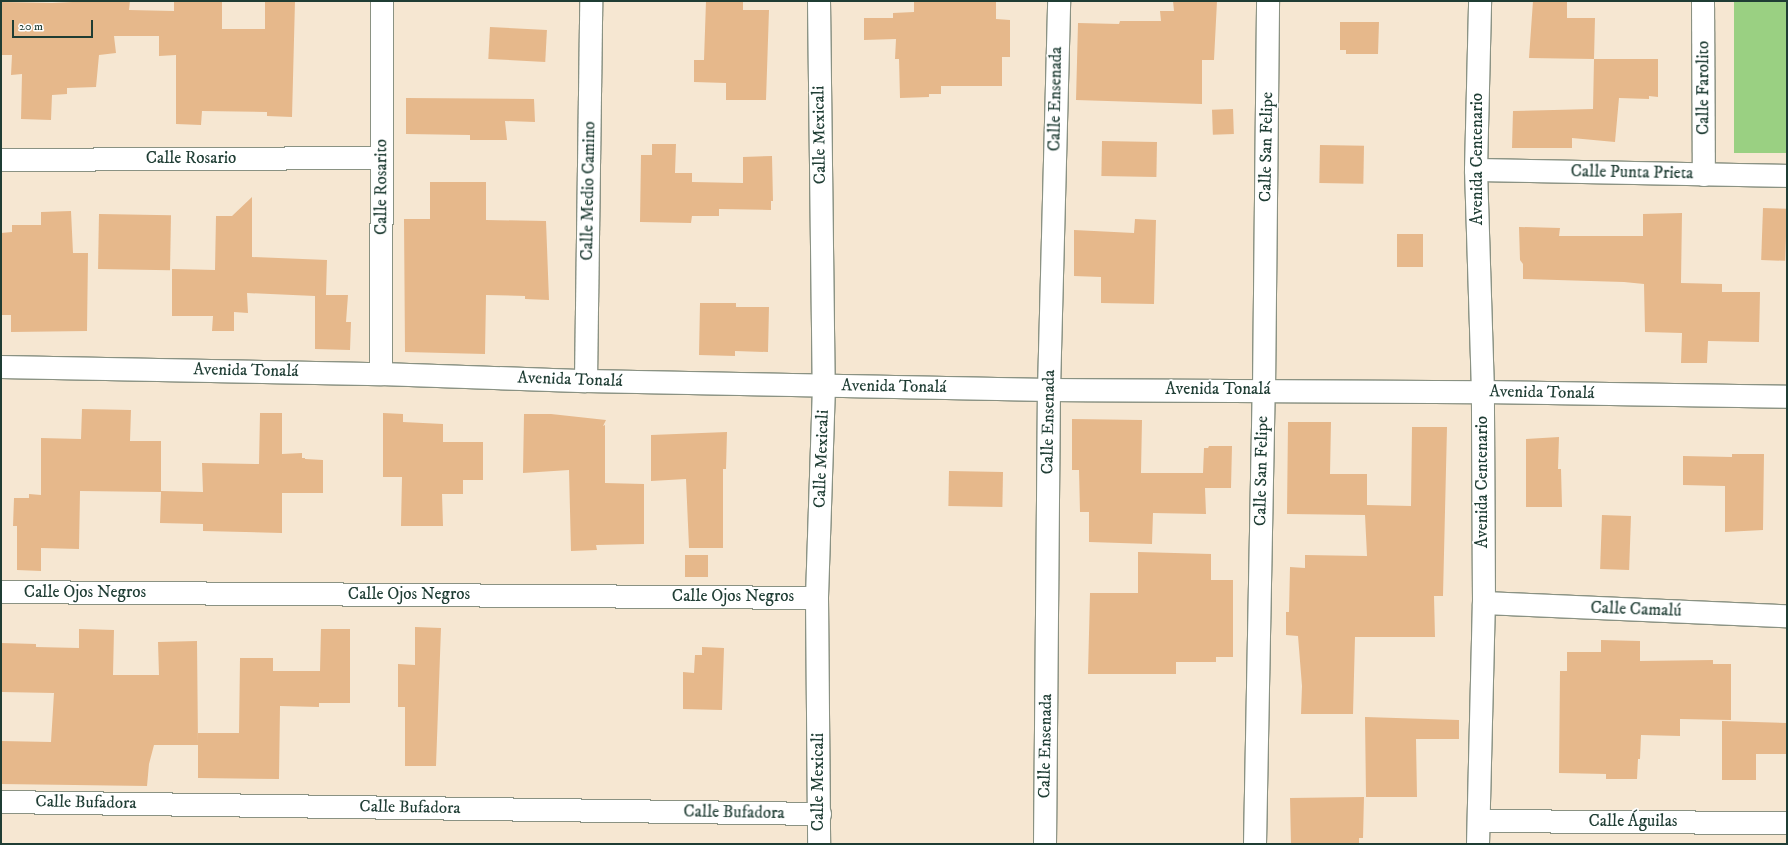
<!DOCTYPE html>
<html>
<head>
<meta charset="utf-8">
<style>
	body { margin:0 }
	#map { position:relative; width:1788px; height:845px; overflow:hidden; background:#f6e7d2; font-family:"IM FELL DW Pica",serif }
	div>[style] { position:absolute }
	.green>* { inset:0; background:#9ad082; transform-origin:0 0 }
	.building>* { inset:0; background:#e6b88b; transform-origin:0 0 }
	.roads { filter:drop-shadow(1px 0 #8a9283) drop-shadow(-1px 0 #8a9283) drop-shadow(0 1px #8a9283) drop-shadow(0 -1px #8a9283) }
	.street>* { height:22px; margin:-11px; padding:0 11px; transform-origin:11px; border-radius:11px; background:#fff }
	span { translate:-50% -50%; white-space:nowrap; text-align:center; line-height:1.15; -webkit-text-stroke:3.5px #fff; paint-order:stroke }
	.street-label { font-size:17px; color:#1f3d34 }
	.frame { position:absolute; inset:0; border:2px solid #1f3d34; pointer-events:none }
	.scale { position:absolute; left:12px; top:20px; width:81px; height:18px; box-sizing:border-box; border:2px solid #1f3d34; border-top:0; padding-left:5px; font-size:12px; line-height:14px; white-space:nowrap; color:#1f3d34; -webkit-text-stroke:3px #fff; paint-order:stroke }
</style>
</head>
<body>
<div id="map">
	<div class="green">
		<div style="left:1734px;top:1px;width:53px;height:152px"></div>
	</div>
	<div class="building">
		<div style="clip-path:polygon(93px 1px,130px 1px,129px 10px,174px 11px,174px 1px,222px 1px,222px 29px,265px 29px,265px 1px,295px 1px,292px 117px,267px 116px,267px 112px,202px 111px,201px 125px,176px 124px,176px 55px,159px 56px,159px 36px,114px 36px,116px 53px,99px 55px,96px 87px,67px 88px,67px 94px,52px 95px,51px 120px,21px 119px,22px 74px,11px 75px,12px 55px,1px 55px,1px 2px,52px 3px)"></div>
		<div style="clip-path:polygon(706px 1px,743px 1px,743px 10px,769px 10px,766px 100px,726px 100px,726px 83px,694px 82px,694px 60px,704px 60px)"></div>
		<div style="clip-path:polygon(914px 1px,996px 1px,996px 19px,1010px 20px,1010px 57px,1002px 57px,1002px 86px,941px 86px,941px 94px,929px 94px,929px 97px,900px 98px,899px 59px,895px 59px,896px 39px,864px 40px,864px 18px,893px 18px,893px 13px,914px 12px)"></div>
		<div style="clip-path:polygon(1173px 1px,1217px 1px,1214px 60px,1202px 60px,1202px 104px,1076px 100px,1078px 23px,1119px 24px,1120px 21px,1161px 21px,1160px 11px,1174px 11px)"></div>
		<div style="clip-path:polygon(1533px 1px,1567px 1px,1567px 18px,1595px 18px,1594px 59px,1529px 58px)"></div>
		<div style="clip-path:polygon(1340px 22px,1379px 22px,1378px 54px,1346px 54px,1346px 50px,1340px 50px)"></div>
		<div style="left:490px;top:27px;width:57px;height:32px;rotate:3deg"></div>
		<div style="clip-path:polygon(1594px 59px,1658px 59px,1658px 97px,1649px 96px,1649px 99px,1619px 98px,1615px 142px,1572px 138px,1572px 148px,1512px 148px,1513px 111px,1593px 109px)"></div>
		<div style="clip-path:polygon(406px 98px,534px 99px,535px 122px,505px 121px,507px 140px,470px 140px,470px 135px,406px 134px)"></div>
		<div style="left:1233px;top:109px;width:25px;height:21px;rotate:88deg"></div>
		<div style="left:1102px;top:141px;width:55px;height:35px;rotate:1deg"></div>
		<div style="clip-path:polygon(652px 144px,676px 144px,675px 173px,692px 173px,692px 182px,743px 183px,743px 157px,772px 156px,773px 201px,771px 201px,771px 210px,719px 209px,719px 216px,692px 216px,691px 223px,640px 222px,641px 155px,652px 155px)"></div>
		<div style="left:1320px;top:145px;width:44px;height:38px;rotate:1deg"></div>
		<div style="clip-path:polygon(430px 182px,486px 182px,486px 220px,546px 221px,549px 300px,525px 299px,525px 296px,486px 295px,485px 354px,405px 352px,404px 219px,430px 219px)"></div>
		<div style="clip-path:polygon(252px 197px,252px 257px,327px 260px,326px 295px,348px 295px,346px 322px,351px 322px,350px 350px,315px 349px,315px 296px,247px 293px,248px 313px,234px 312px,234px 331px,212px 331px,213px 316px,172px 316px,172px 269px,215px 270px,216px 216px,232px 216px)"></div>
		<div style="left:1763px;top:208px;width:24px;height:52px;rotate:2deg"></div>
		<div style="clip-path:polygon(71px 211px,73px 253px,88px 253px,87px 331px,11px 332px,11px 315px,1px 315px,1px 233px,12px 232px,12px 225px,41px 225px,41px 212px)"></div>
		<div style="clip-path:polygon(1682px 213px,1681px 283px,1722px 284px,1722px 292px,1760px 292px,1759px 342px,1708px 341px,1707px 363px,1681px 363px,1682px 333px,1645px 332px,1644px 284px,1624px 282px,1523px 279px,1523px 264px,1520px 260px,1519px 227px,1560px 228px,1559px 236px,1643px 236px,1643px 214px)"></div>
		<div style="left:99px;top:214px;width:72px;height:55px;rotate:1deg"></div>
		<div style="clip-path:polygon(1135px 219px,1156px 220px,1154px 304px,1101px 303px,1101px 277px,1074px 276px,1074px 230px,1134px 233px)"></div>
		<div style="left:1397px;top:234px;width:26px;height:33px"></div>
		<div style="clip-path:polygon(700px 303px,736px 303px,736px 307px,769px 307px,768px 352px,735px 351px,735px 356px,699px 355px)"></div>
		<div style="clip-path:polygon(82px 409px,131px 410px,130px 441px,161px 441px,161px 491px,203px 492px,202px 463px,259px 464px,260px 413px,282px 413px,282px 454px,302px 453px,302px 458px,305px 458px,305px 459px,323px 460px,323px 493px,282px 493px,282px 533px,203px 531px,203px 524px,160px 523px,161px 492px,80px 491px,79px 549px,41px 548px,41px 571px,17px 570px,17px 526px,13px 526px,14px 498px,29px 498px,29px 494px,41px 495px,41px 438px,81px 439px)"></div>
		<div style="clip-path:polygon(383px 413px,403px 414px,403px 422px,443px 424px,443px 442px,483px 442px,483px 480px,463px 480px,463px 494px,442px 494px,443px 526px,401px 526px,402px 477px,383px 477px)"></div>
		<div style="clip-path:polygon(524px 414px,551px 414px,606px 420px,603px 426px,605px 425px,605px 483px,644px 484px,644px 544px,596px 545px,597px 550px,571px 551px,569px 470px,523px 473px)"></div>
		<div style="clip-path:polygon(1072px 419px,1142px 420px,1141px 473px,1203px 473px,1204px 448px,1208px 448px,1209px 446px,1232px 446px,1231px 488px,1205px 488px,1206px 514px,1153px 513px,1152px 544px,1089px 542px,1089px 512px,1080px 512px,1079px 470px,1072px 470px)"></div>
		<div style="clip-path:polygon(1288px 422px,1331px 422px,1330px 474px,1367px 474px,1367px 505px,1411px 506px,1412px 427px,1447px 427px,1443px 596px,1434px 596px,1435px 637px,1355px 637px,1353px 714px,1301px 714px,1302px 686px,1298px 636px,1286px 635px,1286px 612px,1289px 612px,1290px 567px,1305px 568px,1305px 555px,1367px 556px,1365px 515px,1287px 514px)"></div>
		<div style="clip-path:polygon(727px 432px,726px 469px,723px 469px,723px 548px,689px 548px,686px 479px,651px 481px,651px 435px)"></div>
		<div style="clip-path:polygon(1559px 437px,1558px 469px,1561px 469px,1562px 507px,1526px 507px,1526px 439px)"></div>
		<div style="clip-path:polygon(1732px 454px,1764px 454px,1763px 530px,1725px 532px,1725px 486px,1683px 485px,1683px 456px,1732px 457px)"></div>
		<div style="left:949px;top:471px;width:54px;height:35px;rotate:1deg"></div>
		<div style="left:1602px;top:515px;width:29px;height:54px;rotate:2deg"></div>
		<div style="clip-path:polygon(1138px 552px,1211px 554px,1211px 580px,1233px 580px,1233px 657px,1216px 657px,1216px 662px,1176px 662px,1176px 674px,1088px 674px,1090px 593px,1138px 593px)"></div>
		<div style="left:685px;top:555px;width:23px;height:22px"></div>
		<div style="clip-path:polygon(415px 627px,441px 628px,436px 766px,405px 766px,405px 707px,398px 707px,398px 664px,415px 665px)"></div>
		<div style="clip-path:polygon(79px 629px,114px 630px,113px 675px,159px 675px,158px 642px,197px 641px,198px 745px,154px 745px,149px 764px,147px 786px,1px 784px,1px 741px,51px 742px,54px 693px,1px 692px,1px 643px,36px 644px,36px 647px,79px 648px)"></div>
		<div style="clip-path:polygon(321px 629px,350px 629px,350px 703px,319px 703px,319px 707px,280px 706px,279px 779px,198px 778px,198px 733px,239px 733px,240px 658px,273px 658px,273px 671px,320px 671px)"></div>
		<div style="clip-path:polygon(1601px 640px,1640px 641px,1640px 661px,1713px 660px,1713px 664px,1731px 664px,1731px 720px,1680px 719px,1680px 736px,1641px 735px,1640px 759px,1638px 759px,1637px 779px,1606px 779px,1606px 774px,1559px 773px,1560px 671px,1567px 671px,1567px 652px,1601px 652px)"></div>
		<div style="clip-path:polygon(702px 647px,724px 648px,722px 710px,683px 709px,683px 672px,694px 673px,695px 655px,702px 655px)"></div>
		<div style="clip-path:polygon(1365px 717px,1459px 720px,1459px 739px,1416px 739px,1417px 797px,1366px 797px)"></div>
		<div style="clip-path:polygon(1722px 721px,1787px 723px,1787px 754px,1756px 754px,1756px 780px,1722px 780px)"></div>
		<div style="clip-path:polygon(1364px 797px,1363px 838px,1359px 838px,1359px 844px,1291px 844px,1290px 798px)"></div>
	</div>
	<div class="roads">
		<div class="street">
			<div style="left:819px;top:1px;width:385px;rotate:89.3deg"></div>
			<div style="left:824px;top:386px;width:212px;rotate:91.9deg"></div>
			<div style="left:817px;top:598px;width:246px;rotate:89.5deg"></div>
			<div style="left:1703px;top:1px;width:174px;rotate:89.7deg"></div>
			<div style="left:1px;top:160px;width:381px;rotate:-0.3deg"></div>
			<div style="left:1476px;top:170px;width:311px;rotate:1.1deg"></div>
			<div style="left:1px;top:367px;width:380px;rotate:1.1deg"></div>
			<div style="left:381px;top:374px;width:205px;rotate:2deg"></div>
			<div style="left:586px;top:381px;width:463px;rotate:1.1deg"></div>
			<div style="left:1049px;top:390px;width:434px;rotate:0.3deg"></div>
			<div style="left:1483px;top:392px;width:304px;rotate:0.9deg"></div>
			<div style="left:381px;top:374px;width:373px;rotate:-89.8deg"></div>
			<div style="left:586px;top:381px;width:380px;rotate:-89.2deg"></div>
			<div style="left:1px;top:592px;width:816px;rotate:0.42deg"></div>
			<div style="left:1484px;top:603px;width:303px;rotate:2.5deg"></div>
			<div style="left:1px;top:802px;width:819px;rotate:0.84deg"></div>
			<div style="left:1479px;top:821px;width:308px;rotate:0.4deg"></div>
			<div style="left:1045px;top:844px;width:454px;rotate:-89.5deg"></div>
			<div style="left:1049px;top:390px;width:389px;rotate:-88.5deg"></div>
			<div style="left:1255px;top:844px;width:454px;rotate:-88.9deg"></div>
			<div style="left:1264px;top:390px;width:389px;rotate:-89.4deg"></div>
			<div style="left:1478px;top:844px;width:241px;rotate:-88.6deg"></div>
			<div style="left:1484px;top:603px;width:211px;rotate:-90.3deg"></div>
			<div style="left:1483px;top:392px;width:222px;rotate:-91.8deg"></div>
			<div style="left:1476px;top:170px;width:169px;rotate:-88.6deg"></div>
		</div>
	</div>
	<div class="street-label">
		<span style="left:1704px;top:88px;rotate:-90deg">Calle Farolito</span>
		<span style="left:1056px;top:99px;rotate:-89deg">Calle Ensenada</span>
		<span style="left:820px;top:135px;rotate:-91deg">Calle Mexicali</span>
		<span style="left:1267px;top:147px;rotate:-89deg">Calle San Felipe</span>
		<span style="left:191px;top:159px">Calle Rosario</span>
		<span style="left:1478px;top:159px;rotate:-90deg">Avenida Centenario</span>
		<span style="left:1632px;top:173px;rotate:1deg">Calle Punta Prieta</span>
		<span style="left:382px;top:187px;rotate:-90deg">Calle Rosarito</span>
		<span style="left:589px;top:191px;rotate:-89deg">Calle Medio Camino</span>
		<span style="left:246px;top:371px;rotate:1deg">Avenida Tonalá</span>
		<span style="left:570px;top:380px;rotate:2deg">Avenida Tonalá</span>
		<span style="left:894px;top:387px;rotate:1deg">Avenida Tonalá</span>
		<span style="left:1218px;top:390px">Avenida Tonalá</span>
		<span style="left:1542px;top:393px;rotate:1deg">Avenida Tonalá</span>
		<span style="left:1049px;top:422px;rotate:-89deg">Calle Ensenada</span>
		<span style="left:822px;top:459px;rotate:-88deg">Calle Mexicali</span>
		<span style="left:1262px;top:471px;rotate:-89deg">Calle San Felipe</span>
		<span style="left:1483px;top:482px;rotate:-90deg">Avenida Centenario</span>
		<span style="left:85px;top:593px">Calle Ojos Negros</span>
		<span style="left:409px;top:595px">Calle Ojos Negros</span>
		<span style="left:733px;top:597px">Calle Ojos Negros</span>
		<span style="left:1636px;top:610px;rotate:2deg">Calle Camalú</span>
		<span style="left:1046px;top:746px;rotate:-89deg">Calle Ensenada</span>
		<span style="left:819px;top:782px;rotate:-90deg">Calle Mexicali</span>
		<span style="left:86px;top:803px;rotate:1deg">Calle Bufadora</span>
		<span style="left:410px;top:808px;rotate:1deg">Calle Bufadora</span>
		<span style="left:734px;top:813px;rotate:1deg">Calle Bufadora</span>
		<span style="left:1633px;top:822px">Calle Águilas</span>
	</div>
	<div class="frame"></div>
	<div class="scale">20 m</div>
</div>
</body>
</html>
